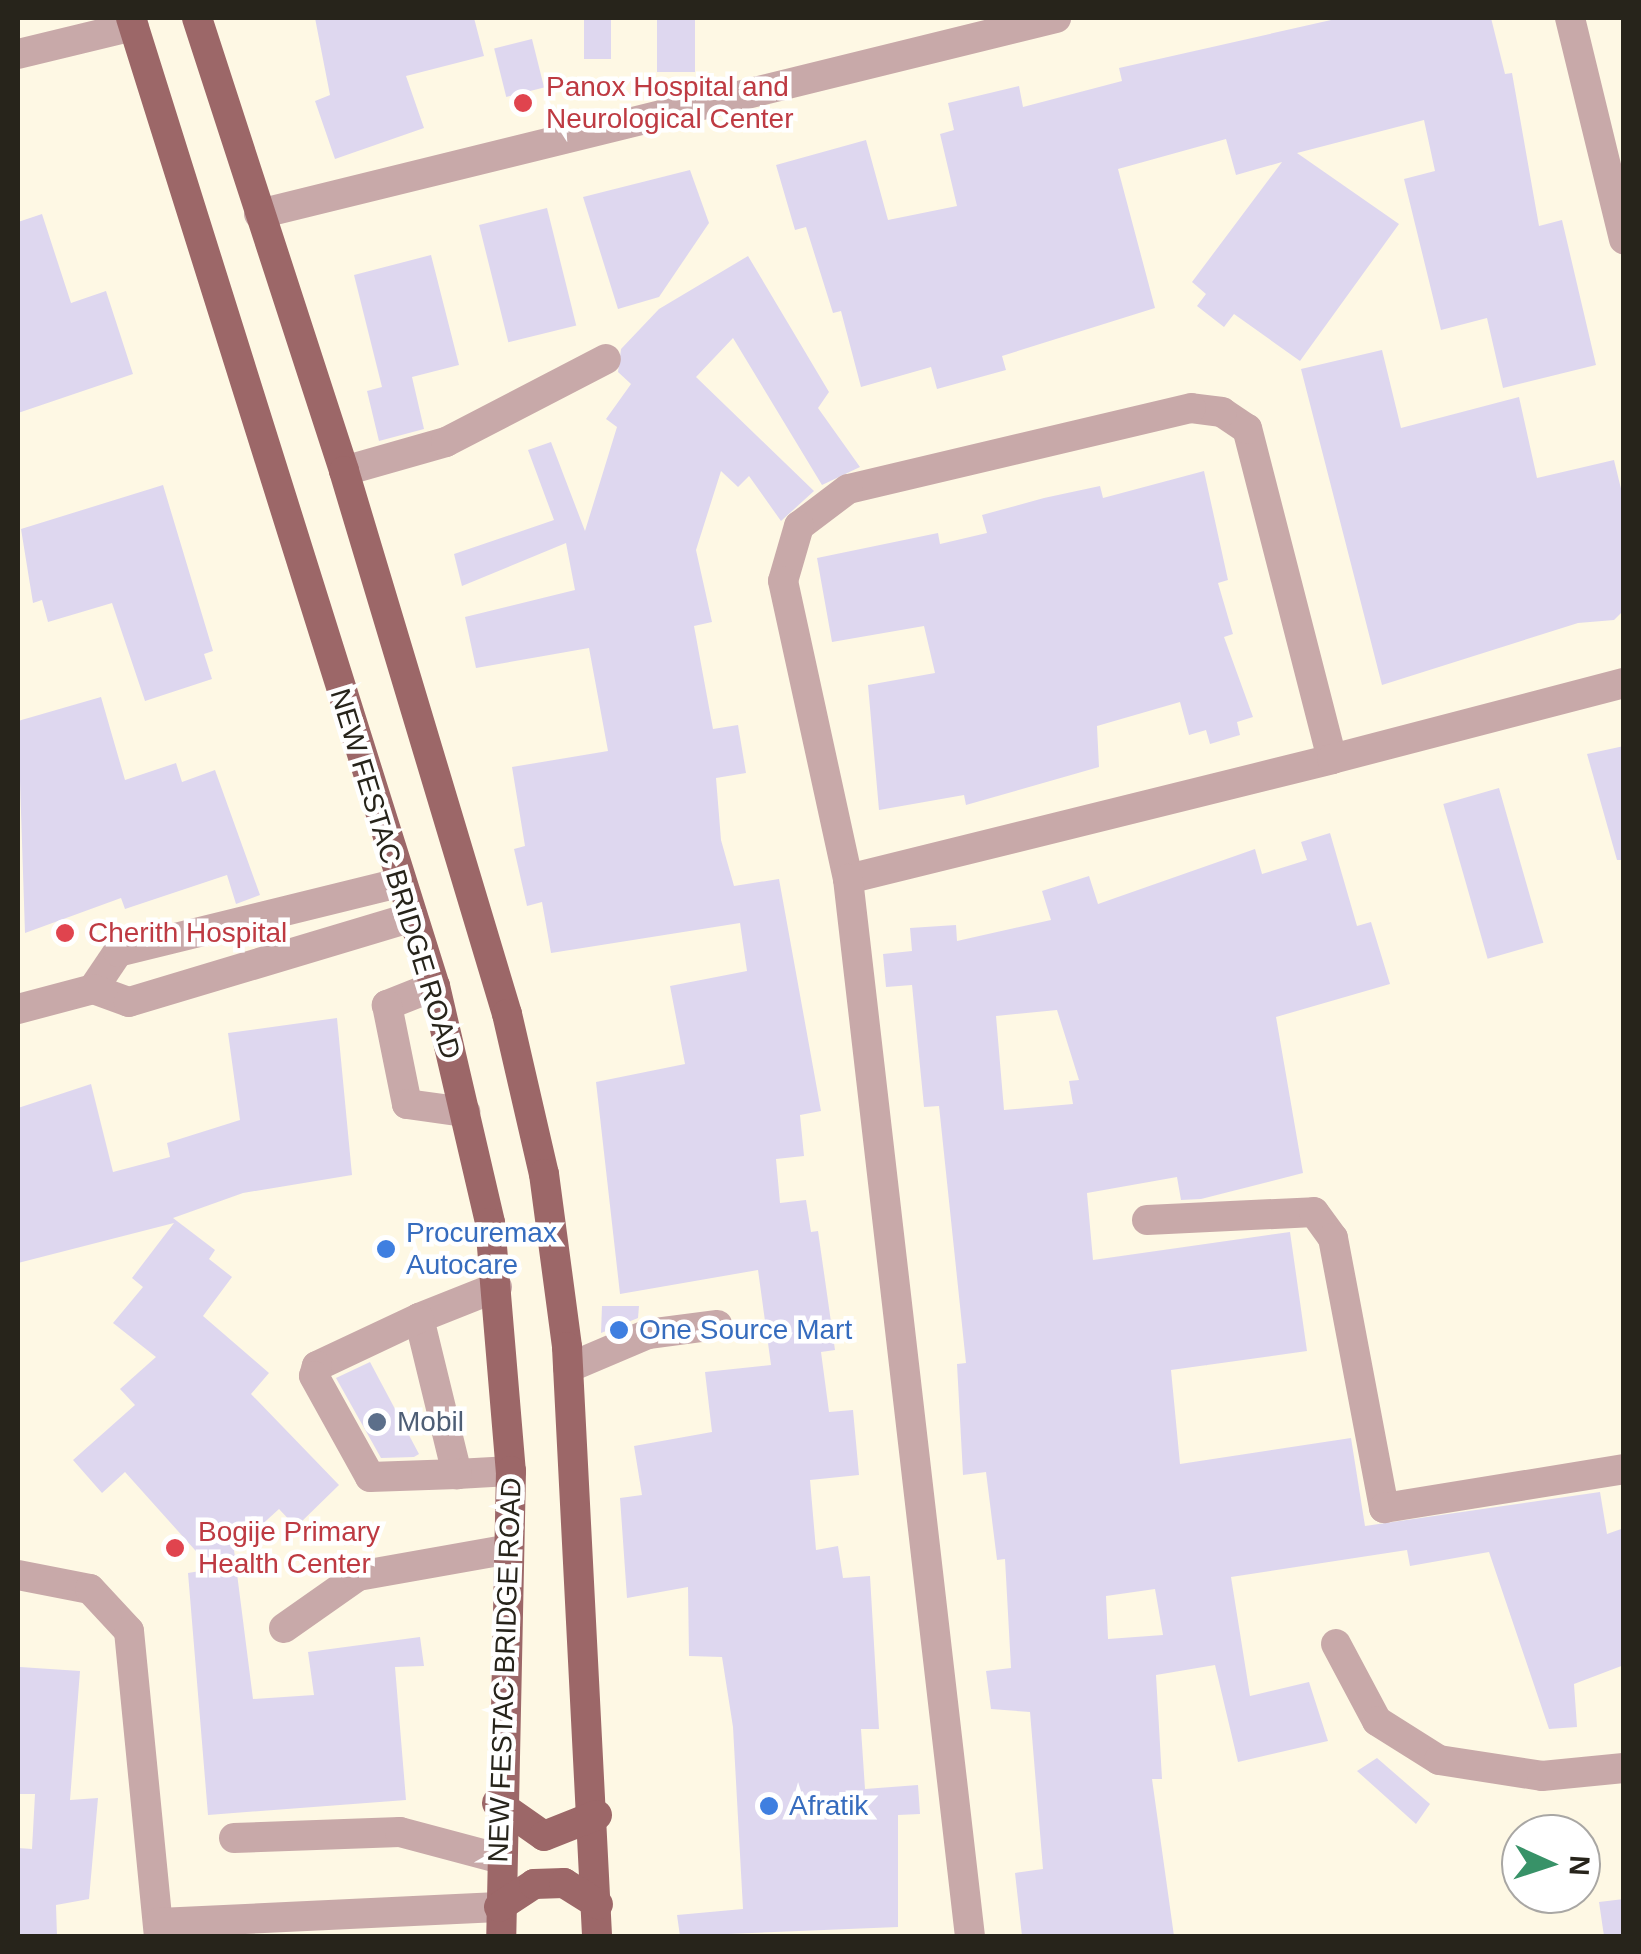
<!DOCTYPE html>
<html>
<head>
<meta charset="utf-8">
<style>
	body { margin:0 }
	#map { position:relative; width:1641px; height:1954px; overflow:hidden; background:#fef8e4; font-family:Helvetica,sans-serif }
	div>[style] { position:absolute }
	.building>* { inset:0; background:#ded7ef; transform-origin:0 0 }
	.minor>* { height:30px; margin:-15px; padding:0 15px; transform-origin:15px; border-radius:15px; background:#c8a9a9 }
	.major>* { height:30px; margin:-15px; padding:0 15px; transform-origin:15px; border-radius:15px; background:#9c6768 }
	.dots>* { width:28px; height:28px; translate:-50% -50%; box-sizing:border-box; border:5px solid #fff; border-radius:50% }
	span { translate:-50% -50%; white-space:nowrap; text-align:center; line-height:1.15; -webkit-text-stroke:9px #fff; paint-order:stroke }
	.health-label { font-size:28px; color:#be3a42 }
	.left { translate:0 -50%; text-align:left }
	.street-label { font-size:28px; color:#27241b }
	.shop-label { font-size:28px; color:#366cbe }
	.service-label { font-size:28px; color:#4e5e75 }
	.frame { position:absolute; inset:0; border:20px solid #27241b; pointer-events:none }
	.north { position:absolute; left:1501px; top:1814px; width:100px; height:100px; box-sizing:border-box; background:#fff; border:2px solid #a9a7a4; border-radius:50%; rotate:93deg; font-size:28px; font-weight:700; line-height:40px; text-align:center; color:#27241b }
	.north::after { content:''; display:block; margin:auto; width:35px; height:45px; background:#389268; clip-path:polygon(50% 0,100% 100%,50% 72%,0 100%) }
</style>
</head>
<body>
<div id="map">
	<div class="building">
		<div style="clip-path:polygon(315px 18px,474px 18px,484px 56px,406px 76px,424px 128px,335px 159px,315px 101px,330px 95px)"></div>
		<div style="left:584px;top:18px;width:27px;height:41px"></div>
		<div style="left:657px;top:18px;width:38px;height:54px"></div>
		<div style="clip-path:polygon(1340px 18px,1491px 18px,1505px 74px,1512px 73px,1539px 226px,1562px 220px,1596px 365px,1503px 388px,1487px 318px,1441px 330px,1404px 179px,1435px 171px,1424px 120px,1297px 153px,1399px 224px,1300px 361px,1234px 314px,1224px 327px,1197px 306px,1206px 294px,1192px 282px,1282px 162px,1236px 175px,1226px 139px,1118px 169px,1155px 308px,1002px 356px,1006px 370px,937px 389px,931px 367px,861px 387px,841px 311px,833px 313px,806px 227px,795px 230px,776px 165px,866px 140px,888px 220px,957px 206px,940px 134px,954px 130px,948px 103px,1019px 86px,1023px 107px,1122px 81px,1119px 68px)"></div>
		<div style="left:532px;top:39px;width:50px;height:39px;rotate:76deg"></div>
		<div style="clip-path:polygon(690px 170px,709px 223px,659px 297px,618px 309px,583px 197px)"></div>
		<div style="left:547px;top:208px;width:121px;height:70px;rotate:76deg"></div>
		<div style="clip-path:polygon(42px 214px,71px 303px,106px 291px,133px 374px,18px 413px,18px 222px)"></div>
		<div style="clip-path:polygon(431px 255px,459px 365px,412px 377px,424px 429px,379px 441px,367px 391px,382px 387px,354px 275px)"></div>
		<div style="clip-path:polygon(748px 256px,829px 392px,818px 408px,860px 467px,822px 485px,733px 338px,696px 377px,814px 491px,781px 521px,749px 476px,738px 487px,721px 471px,696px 550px,712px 622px,694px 626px,713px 729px,738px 725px,746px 773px,716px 778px,721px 840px,734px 886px,779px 879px,821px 1111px,800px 1115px,804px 1156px,776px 1159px,780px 1203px,806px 1200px,811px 1232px,818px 1231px,835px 1350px,821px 1352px,829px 1412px,853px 1410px,859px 1475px,810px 1480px,816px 1550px,838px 1546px,843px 1578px,870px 1576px,879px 1729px,861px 1729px,865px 1789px,918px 1785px,920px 1814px,898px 1815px,898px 1927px,680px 1936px,677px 1915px,743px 1909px,733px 1727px,722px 1657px,689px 1656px,688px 1587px,627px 1598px,620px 1498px,642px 1495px,634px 1446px,712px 1432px,705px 1372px,771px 1365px,758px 1270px,620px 1294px,596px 1082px,685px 1064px,670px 986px,747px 971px,740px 923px,551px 953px,542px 902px,527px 906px,514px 849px,525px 846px,512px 767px,608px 751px,589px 648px,476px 668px,465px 617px,575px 590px,566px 543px,462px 586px,454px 554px,554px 520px,528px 450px,551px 442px,585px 531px,617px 427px,606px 419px,631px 384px,618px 372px,621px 349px,659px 309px)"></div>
		<div style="clip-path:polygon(1382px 350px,1401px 428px,1519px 397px,1537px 478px,1614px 460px,1624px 501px,1624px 610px,1614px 620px,1578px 623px,1382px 685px,1301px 369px)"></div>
		<div style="clip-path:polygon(1204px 471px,1228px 580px,1218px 583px,1233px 634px,1224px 637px,1253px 717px,1237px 722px,1240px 735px,1210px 744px,1206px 730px,1189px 735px,1180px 702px,1097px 726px,1099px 767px,966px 805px,964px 795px,879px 810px,868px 685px,935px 673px,924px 626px,832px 642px,817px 558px,938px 533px,940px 544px,987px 533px,982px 515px,1044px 498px,1100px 486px,1103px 498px)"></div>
		<div style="clip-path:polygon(163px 485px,213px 651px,204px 654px,212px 679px,145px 701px,112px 603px,48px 622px,42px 600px,33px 603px,21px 529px)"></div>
		<div style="clip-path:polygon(101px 697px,125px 780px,176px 763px,182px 782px,215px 770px,260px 895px,236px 904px,227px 875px,125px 909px,121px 898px,25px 933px,18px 721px)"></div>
		<div style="clip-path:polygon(1624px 746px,1624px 860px,1617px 860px,1587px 754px)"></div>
		<div style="left:1499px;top:788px;width:161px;height:58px;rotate:74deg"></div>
		<div style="clip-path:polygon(evenodd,1330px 833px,1357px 926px,1371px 922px,1390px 984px,1276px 1017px,1303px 1173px,1201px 1199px,1181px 1200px,1177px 1177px,1087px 1193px,1093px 1260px,1290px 1232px,1307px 1351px,1171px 1370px,1180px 1464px,1351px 1438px,1365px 1526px,1600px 1492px,1607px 1534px,1624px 1528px,1624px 1665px,1574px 1684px,1577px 1727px,1549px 1729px,1489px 1552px,1410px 1566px,1407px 1550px,1231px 1577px,1250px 1696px,1309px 1682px,1328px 1741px,1238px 1762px,1215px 1665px,1156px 1675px,1162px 1779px,1152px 1779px,1174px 1936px,1022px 1936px,1015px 1873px,1043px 1869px,1030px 1712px,991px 1709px,986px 1671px,1011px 1668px,1005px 1559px,997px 1560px,986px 1472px,963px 1475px,957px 1364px,966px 1363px,939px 1106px,924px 1107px,912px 985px,886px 987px,883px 954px,912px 951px,910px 928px,956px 925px,957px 941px,1051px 920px,1042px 891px,1089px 876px,1098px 904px,1255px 849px,1262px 874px,1307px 860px,1301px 842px,1330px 833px,1057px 1010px,1079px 1080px,1069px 1081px,1073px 1104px,1004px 1110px,996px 1016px,1057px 1010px,1330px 833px,1155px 1589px,1163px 1635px,1108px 1639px,1106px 1596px,1155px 1589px)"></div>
		<div style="clip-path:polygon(337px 1018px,352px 1175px,243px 1193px,173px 1218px,215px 1250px,209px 1259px,232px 1277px,203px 1316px,269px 1373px,251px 1394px,339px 1485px,296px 1527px,279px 1509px,234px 1550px,253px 1699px,314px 1695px,308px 1652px,420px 1637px,424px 1666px,395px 1667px,406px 1800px,208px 1815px,188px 1573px,212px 1569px,125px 1472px,102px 1493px,73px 1460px,135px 1405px,120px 1389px,156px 1357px,113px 1323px,143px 1287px,132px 1278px,174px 1223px,18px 1263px,18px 1108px,91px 1084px,113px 1172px,170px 1157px,167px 1143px,240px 1120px,228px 1033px)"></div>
		<div style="clip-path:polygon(602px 1306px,639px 1306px,638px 1318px,601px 1333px)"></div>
		<div style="clip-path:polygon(370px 1362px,419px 1454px,414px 1457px,381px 1458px,336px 1378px)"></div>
		<div style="clip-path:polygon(20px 1667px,80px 1671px,70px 1800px,98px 1798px,89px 1899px,56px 1905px,57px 1936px,18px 1936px,18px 1848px,32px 1849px,35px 1794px,18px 1794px)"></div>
		<div style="clip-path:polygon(1377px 1758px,1430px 1804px,1416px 1824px,1357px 1771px)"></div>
		<div style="clip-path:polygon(1624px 1899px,1624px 1936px,1604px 1936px,1599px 1902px)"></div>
	</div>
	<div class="minor">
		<div style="left:1570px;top:18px;width:228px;rotate:76.3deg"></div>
		<div style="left:18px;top:54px;width:119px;rotate:-13.6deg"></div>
		<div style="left:259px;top:214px;width:821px;rotate:-13.82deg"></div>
		<div style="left:344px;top:471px;width:106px;rotate:-15.9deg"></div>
		<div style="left:446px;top:442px;width:180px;rotate:-27.4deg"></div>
		<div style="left:1332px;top:759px;width:341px;rotate:-104.4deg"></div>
		<div style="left:1247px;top:429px;width:30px;rotate:-146deg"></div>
		<div style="left:1222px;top:412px;width:31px;rotate:-173deg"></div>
		<div style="left:1191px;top:408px;width:352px;rotate:166.7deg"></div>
		<div style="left:848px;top:489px;width:61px;rotate:142.9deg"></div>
		<div style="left:799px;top:526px;width:57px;rotate:106.2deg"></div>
		<div style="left:783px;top:581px;width:305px;rotate:77.7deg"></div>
		<div style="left:848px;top:879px;width:499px;rotate:-13.9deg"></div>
		<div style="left:1332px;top:759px;width:302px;rotate:-14.6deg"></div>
		<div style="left:848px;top:879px;width:1064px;rotate:83.42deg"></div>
		<div style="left:435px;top:986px;width:52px;rotate:158.4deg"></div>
		<div style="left:387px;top:1005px;width:101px;rotate:78.6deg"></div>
		<div style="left:407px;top:1104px;width:59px;rotate:7.9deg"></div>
		<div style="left:93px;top:989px;width:45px;rotate:-56deg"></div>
		<div style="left:118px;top:952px;width:288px;rotate:-13.8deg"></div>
		<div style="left:18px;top:1009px;width:78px;rotate:-14.9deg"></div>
		<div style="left:93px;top:989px;width:38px;rotate:20deg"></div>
		<div style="left:129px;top:1002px;width:292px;rotate:-16.7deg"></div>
		<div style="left:1147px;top:1220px;width:167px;rotate:-2.7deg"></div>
		<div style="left:1314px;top:1212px;width:32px;rotate:54deg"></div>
		<div style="left:1333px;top:1238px;width:275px;rotate:79.3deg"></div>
		<div style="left:1384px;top:1508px;width:243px;rotate:-9.2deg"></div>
		<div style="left:497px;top:1287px;width:84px;rotate:158.3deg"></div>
		<div style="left:419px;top:1318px;width:161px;rotate:76.3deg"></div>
		<div style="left:457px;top:1474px;width:54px;rotate:-3.2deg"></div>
		<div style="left:419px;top:1318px;width:113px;rotate:154.8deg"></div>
		<div style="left:317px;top:1366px;width:10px;rotate:107deg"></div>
		<div style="left:314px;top:1376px;width:115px;rotate:61deg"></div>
		<div style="left:370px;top:1477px;width:87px;rotate:-2deg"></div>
		<div style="left:568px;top:1368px;width:87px;rotate:-23deg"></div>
		<div style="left:648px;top:1334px;width:70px;rotate:-7.4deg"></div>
		<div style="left:18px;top:1575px;width:73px;rotate:11deg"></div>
		<div style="left:90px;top:1589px;width:57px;rotate:47.1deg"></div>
		<div style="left:129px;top:1631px;width:306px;rotate:84.4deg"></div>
		<div style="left:284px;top:1628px;width:90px;rotate:-35.1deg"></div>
		<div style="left:358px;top:1576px;width:153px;rotate:-10.1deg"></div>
		<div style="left:1336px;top:1644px;width:87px;rotate:62deg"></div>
		<div style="left:1377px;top:1721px;width:73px;rotate:32.2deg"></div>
		<div style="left:1439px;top:1760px;width:104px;rotate:8.8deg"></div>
		<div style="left:1542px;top:1776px;width:82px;rotate:-5.6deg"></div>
		<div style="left:234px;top:1838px;width:166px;rotate:-2.1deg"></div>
		<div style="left:400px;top:1832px;width:101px;rotate:14.9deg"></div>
		<div style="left:159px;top:1923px;width:340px;rotate:-2.7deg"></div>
	</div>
	<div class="major">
		<div style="left:131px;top:18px;width:1015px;rotate:72.57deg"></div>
		<div style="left:435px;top:986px;width:243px;rotate:76.9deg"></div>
		<div style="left:490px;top:1223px;width:249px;rotate:85.2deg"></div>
		<div style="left:511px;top:1471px;width:465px;rotate:91.2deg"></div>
		<div style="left:197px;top:18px;width:476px;rotate:72deg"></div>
		<div style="left:344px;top:471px;width:567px;rotate:73.29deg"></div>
		<div style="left:507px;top:1014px;width:164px;rotate:77deg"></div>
		<div style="left:544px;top:1174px;width:175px;rotate:82.4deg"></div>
		<div style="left:567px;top:1347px;width:590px;rotate:87.08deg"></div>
		<div style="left:497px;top:1803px;width:57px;rotate:35.1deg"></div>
		<div style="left:544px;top:1836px;width:57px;rotate:-21.6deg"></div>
		<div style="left:499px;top:1907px;width:42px;rotate:-33.3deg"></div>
		<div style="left:534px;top:1884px;width:30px;rotate:-2deg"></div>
		<div style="left:564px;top:1883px;width:40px;rotate:32deg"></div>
	</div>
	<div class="dots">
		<div style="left:523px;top:103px;background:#e0444e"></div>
		<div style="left:65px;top:933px;background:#e0444e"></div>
		<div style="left:386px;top:1249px;background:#3f7fe0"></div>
		<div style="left:619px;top:1330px;background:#3f7fe0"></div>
		<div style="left:377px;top:1422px;background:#5c6f8a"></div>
		<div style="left:175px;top:1548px;background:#e0444e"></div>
		<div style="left:769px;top:1806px;background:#3f7fe0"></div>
	</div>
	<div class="health-label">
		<span class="left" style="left:546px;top:103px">Panox Hospital and<br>Neurological Center</span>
		<span class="left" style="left:88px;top:933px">Cherith Hospital</span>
		<span class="left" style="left:198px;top:1548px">Bogije Primary<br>Health Center</span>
	</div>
	<div class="street-label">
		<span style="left:395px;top:874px;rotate:73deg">NEW FESTAC BRIDGE ROAD</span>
		<span style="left:505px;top:1670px;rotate:-88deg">NEW FESTAC BRIDGE ROAD</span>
	</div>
	<div class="shop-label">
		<span class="left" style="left:406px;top:1249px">Procuremax<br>Autocare</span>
		<span class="left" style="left:639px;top:1330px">One Source Mart</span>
		<span class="left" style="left:789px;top:1806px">Afratik</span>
	</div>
	<div class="service-label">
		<span class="left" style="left:397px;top:1422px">Mobil</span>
	</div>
	<div class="frame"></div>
	<div class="north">N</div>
</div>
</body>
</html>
